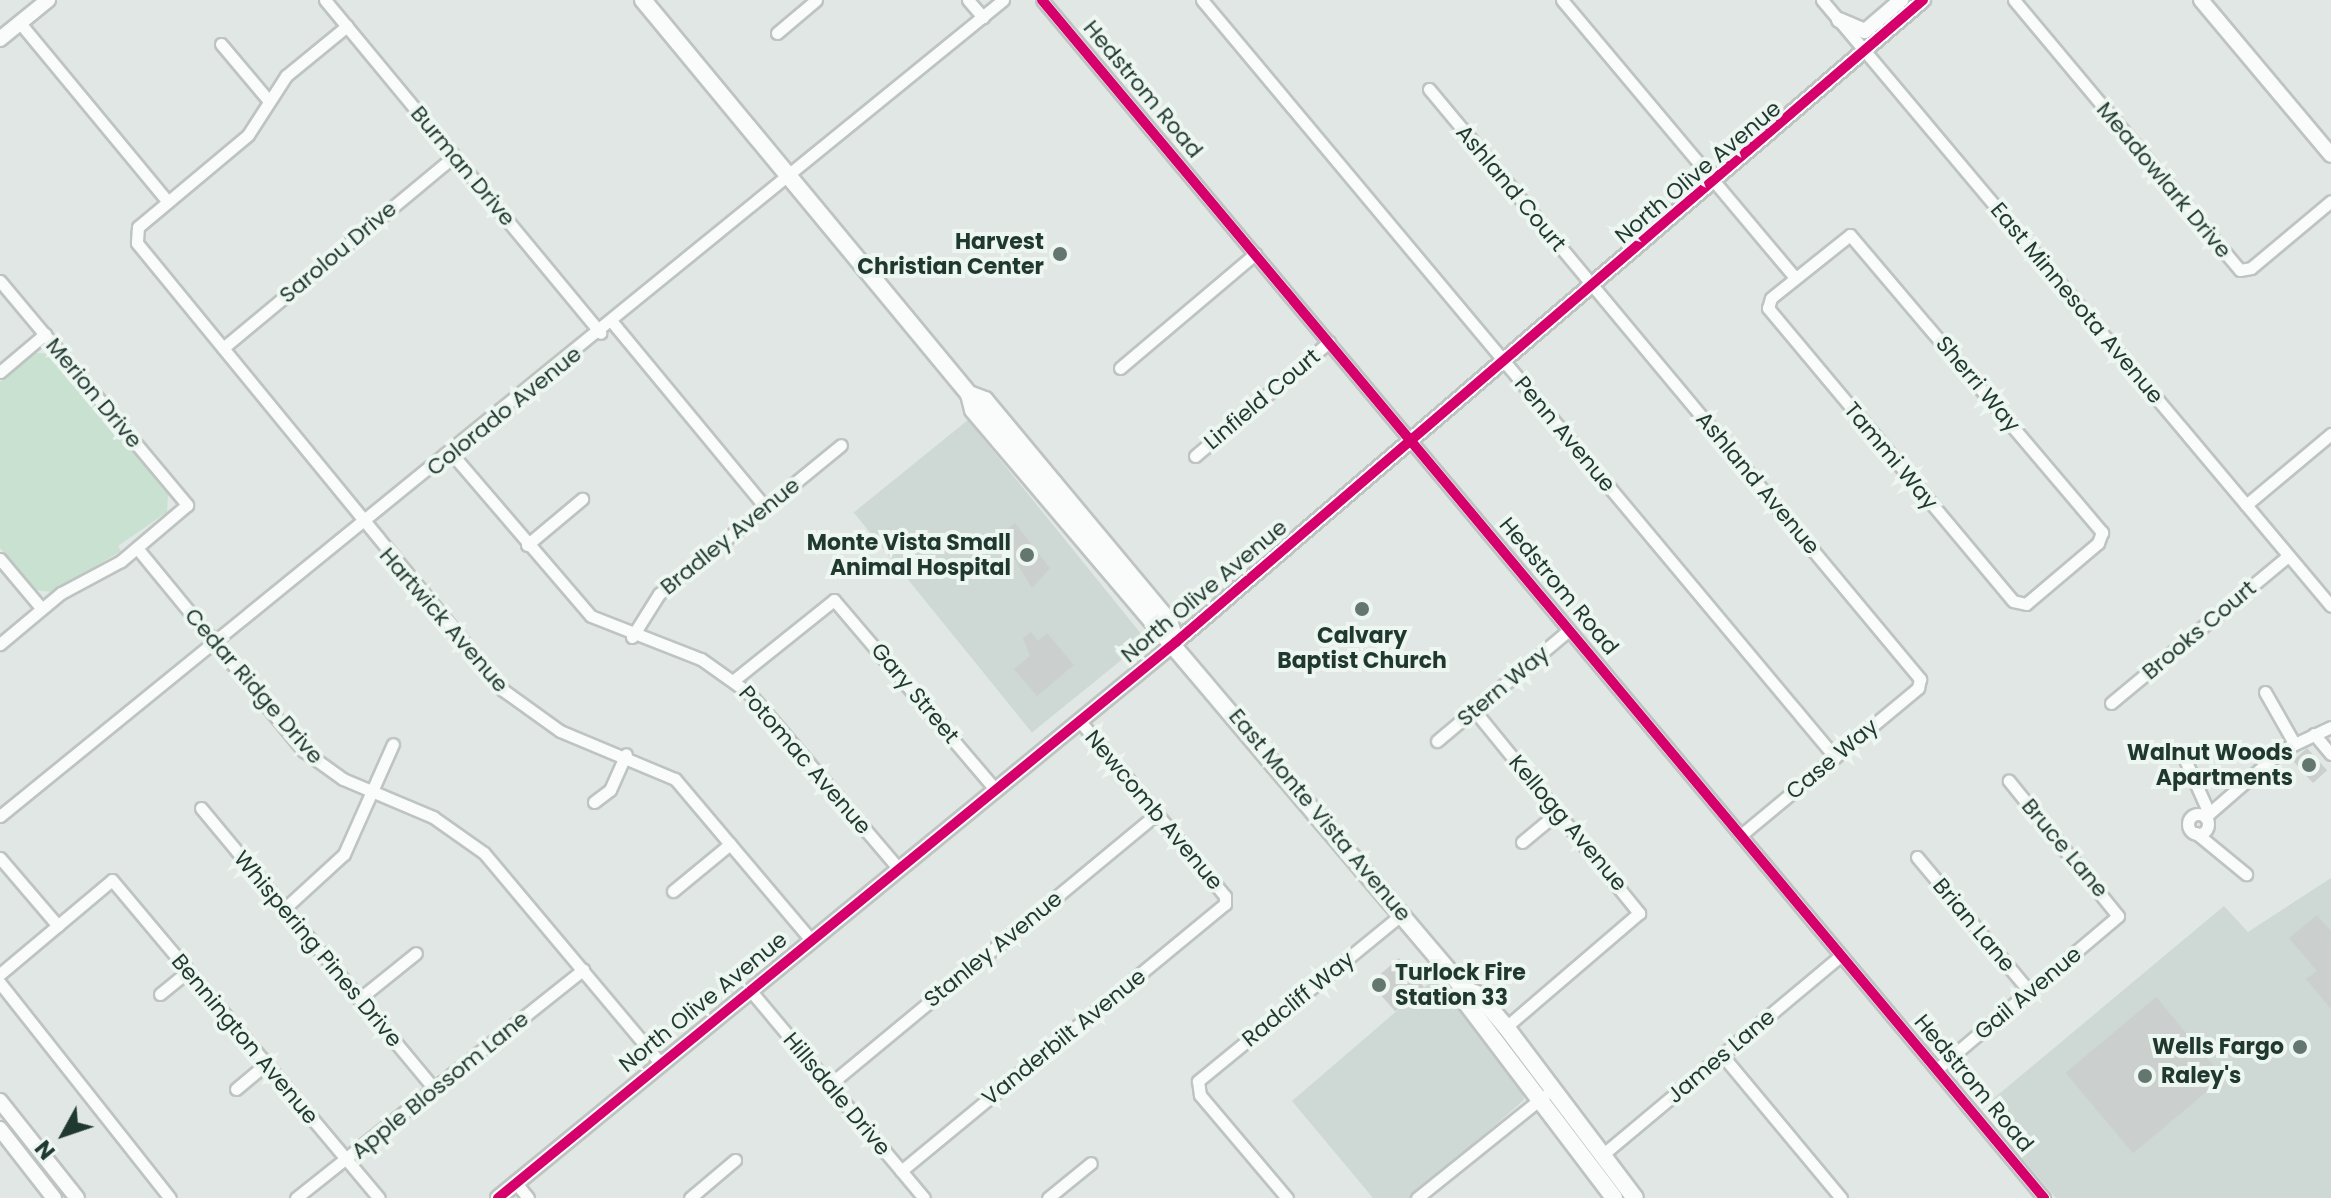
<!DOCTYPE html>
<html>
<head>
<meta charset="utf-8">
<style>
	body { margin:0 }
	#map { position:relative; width:2331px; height:1198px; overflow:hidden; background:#e1e7e4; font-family:Poppins,sans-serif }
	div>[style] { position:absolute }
	.built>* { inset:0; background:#ced8d4; transform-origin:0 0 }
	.green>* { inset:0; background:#c9e1d0 }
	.building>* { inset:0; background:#cbd0ce; transform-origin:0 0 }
	.roads { filter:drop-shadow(2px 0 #bec4c1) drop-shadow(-2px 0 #bec4c1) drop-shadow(0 2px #bec4c1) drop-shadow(0 -2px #bec4c1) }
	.minor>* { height:11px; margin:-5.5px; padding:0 5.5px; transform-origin:5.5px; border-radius:5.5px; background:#fafbfb }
	.minor>.ring { margin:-5.5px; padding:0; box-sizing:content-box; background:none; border:11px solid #fafbfb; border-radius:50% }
	.tertiary>* { height:14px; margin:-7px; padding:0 7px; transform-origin:7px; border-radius:7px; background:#fafbfb }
	.secondary>* { height:16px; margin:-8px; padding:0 8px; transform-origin:8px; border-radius:8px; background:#fafbfb }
	.cycleway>* { height:10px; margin:-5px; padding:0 5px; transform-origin:5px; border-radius:5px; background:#d6006c }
	.dots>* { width:22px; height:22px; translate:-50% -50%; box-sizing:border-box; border:4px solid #eef6f2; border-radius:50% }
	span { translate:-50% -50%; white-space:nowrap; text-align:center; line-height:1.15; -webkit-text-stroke:8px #eef6f2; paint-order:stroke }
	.street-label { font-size:22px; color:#1f3931 }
	.poi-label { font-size:22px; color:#1f3931; font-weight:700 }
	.right { translate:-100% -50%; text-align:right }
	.left { translate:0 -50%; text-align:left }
	.north { position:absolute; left:24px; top:1094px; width:80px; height:80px; -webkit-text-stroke:6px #eef6f2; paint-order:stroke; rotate:230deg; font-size:22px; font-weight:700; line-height:32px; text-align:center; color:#1f3931 }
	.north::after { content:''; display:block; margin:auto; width:28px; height:36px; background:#1f3931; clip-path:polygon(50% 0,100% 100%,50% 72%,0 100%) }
</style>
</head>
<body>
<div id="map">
	<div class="built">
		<div style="left:968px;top:420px;width:283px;height:147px;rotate:51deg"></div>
		<div style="clip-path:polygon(2331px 878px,2331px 1198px,2056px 1198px,2004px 1137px,2010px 1119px,1993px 1099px,2224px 906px,2248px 932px)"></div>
		<div style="clip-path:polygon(1434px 979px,1522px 1089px,1524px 1100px,1411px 1198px,1373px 1198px,1292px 1101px)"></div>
	</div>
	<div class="green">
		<div style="clip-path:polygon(36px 353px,52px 354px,168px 494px,167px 512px,118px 546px,121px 551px,52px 592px,36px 590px,0 548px,0 382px)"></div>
	</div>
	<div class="building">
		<div style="clip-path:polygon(1015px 523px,1050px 568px,1032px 588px,1000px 535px)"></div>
		<div style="clip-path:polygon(1031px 632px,1038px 641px,1047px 633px,1074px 665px,1037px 696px,1014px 669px,1030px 656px,1023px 638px)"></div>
		<div style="left:2307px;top:748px;width:30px;height:19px;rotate:48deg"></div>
		<div style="clip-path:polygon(2317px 915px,2331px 931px,2331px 1009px,2306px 979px,2317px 971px,2289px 938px)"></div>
		<div style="left:1399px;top:958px;width:38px;height:38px;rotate:49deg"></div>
		<div style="left:2156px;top:997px;width:105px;height:118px;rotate:50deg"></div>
	</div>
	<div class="roads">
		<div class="minor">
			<div style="left:325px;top:0;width:432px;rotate:50.4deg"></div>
			<div style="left:968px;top:0;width:23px;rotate:49deg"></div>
			<div style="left:1042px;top:0;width:1562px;rotate:50.09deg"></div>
			<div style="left:1202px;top:0;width:987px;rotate:50.1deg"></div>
			<div style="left:1562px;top:0;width:363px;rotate:50deg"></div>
			<div style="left:1822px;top:0;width:791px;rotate:49.97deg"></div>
			<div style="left:2014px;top:0;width:352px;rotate:50.1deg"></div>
			<div style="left:2240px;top:270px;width:11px;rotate:-10deg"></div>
			<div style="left:2251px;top:268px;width:104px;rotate:-39.9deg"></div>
			<div style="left:20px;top:23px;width:232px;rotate:50.4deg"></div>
			<div style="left:347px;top:26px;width:79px;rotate:140.7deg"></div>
			<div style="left:286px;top:76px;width:70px;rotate:122.8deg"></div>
			<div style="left:248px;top:135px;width:143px;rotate:140.1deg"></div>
			<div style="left:138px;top:227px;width:16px;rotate:94deg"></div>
			<div style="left:137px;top:243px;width:578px;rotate:50.69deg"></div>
			<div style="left:503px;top:690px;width:70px;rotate:35.7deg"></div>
			<div style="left:560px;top:731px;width:125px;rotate:22.7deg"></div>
			<div style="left:675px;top:779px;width:211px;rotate:49.8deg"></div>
			<div style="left:777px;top:33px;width:51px;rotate:-40.2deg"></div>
			<div style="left:221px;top:44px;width:75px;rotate:49.9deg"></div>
			<div style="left:1429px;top:89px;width:768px;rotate:50.23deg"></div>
			<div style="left:1920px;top:679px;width:9px;rotate:103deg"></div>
			<div style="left:1918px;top:688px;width:230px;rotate:140.3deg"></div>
			<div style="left:1850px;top:235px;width:390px;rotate:49.7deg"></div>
			<div style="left:2102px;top:532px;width:12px;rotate:110deg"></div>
			<div style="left:2098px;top:543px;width:94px;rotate:139.7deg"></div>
			<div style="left:2026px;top:604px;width:13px;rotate:-167deg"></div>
			<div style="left:2013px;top:601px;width:382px;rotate:-129.9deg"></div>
			<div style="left:1768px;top:308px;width:10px;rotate:-73deg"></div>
			<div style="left:1771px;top:298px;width:101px;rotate:-38.6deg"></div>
			<div style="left:0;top:281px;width:292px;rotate:50.1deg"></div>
			<div style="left:187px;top:505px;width:87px;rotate:139.7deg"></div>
			<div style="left:121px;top:561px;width:68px;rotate:151.9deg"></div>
			<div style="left:61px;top:593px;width:80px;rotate:140.1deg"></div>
			<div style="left:613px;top:323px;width:239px;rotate:50.4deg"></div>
			<div style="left:223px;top:348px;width:300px;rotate:-39.7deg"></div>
			<div style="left:1120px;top:368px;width:177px;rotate:-40.2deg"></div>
			<div style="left:0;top:372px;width:59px;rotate:-40.2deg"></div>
			<div style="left:452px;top:454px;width:213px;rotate:49.4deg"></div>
			<div style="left:591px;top:616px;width:118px;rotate:21.4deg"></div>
			<div style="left:701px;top:659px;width:60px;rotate:35.5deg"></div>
			<div style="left:750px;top:694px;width:228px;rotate:49.6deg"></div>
			<div style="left:1195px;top:456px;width:176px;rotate:-40.4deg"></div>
			<div style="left:2246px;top:505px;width:111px;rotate:-39.9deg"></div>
			<div style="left:527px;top:545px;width:72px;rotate:-39.9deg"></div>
			<div style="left:137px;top:548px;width:263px;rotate:50.6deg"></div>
			<div style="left:304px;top:751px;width:48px;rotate:35.7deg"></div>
			<div style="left:343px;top:779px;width:98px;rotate:22.9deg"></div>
			<div style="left:433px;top:817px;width:62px;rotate:35.2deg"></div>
			<div style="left:484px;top:853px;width:274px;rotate:50deg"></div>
			<div style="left:0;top:559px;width:65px;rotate:50deg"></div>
			<div style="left:632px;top:637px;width:51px;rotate:-57.9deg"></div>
			<div style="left:659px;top:594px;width:235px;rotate:-39.3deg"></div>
			<div style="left:734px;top:680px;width:128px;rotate:-38.7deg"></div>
			<div style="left:834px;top:600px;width:248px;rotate:49.6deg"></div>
			<div style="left:2265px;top:692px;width:59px;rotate:60.4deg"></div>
			<div style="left:2111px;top:703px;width:230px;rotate:-39.7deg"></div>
			<div style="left:1474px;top:710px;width:262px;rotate:50.9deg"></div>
			<div style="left:1639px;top:913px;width:175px;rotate:139.4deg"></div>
			<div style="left:2314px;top:734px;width:26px;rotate:50deg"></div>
			<div style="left:1437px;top:741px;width:172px;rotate:-40.1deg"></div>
			<div style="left:2183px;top:755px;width:64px;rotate:65.9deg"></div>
			<div style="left:594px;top:802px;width:20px;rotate:-37deg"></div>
			<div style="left:610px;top:790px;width:39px;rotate:-66deg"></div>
			<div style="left:201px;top:808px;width:366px;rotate:50.3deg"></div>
			<div class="ring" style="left:2188px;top:814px;width:9px;height:9px"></div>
			<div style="left:0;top:816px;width:1293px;rotate:-39.13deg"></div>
			<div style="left:2205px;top:817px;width:102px;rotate:-41deg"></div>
			<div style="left:2282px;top:750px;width:54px;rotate:-25.1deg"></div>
			<div style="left:2196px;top:833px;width:65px;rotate:39.4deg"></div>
			<div style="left:1522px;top:842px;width:47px;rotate:-39.8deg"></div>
			<div style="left:1917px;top:857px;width:176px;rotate:50.1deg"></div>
			<div style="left:0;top:858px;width:89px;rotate:49.5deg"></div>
			<div style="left:673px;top:891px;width:74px;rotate:-39.5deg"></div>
			<div style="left:284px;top:909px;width:81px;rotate:-42.5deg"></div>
			<div style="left:344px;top:854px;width:120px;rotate:-66deg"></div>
			<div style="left:0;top:974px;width:146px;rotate:-40deg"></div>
			<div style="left:112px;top:880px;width:415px;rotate:50deg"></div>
			<div style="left:0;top:983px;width:274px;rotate:51.7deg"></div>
			<div style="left:750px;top:990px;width:271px;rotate:50.1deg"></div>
			<div style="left:160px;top:994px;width:36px;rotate:-39deg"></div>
			<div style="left:359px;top:999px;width:73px;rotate:-38.9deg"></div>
			<div style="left:1722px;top:1055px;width:186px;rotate:50.2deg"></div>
			<div style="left:1937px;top:1069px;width:237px;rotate:-40.2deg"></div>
			<div style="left:2118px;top:916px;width:174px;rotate:-128.9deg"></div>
			<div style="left:829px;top:1085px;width:425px;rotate:-39.6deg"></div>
			<div style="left:236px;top:1089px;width:39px;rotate:-40deg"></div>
			<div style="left:1601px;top:1156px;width:313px;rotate:-39.9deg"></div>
			<div style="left:901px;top:1171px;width:420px;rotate:-39.5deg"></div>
			<div style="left:1225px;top:904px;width:8px;rotate:-90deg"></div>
			<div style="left:1225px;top:896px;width:229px;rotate:-129.7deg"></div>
			<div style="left:516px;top:1183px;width:19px;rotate:51deg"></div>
			<div style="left:296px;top:1198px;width:367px;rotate:-38.5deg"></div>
			<div style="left:690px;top:1198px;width:59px;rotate:-40.2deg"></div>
			<div style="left:1048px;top:1198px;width:55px;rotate:-39.1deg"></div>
			<div style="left:1287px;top:1198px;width:135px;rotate:-130.2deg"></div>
			<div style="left:1200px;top:1095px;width:14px;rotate:-98deg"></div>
			<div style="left:1198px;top:1081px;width:264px;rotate:-39.3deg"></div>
			<div style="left:1417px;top:1198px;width:163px;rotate:-38.8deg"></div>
		</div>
		<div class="tertiary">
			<div style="left:2201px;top:0;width:202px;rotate:50deg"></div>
			<div style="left:1839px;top:20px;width:28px;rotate:23deg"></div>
			<div style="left:1865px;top:31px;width:48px;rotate:-40.7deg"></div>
			<div style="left:0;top:39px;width:62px;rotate:-39.1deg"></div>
			<div style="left:0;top:1101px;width:124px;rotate:51.6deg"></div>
			<div style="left:0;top:1129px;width:88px;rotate:52deg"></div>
			<div style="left:498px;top:1198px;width:877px;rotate:-39.35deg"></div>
			<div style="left:1176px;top:642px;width:985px;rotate:-40.68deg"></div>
		</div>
		<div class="secondary">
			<div style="left:643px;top:0;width:511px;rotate:50.4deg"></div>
			<div style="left:969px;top:394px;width:16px;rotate:76deg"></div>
			<div style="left:973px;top:410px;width:759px;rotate:49.7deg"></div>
			<div style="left:1464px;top:989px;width:15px;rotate:79deg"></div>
			<div style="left:1467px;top:1004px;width:243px;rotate:52.8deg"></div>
			<div style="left:969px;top:394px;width:17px;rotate:21deg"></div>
			<div style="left:985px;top:400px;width:108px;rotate:50.3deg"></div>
			<div style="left:1054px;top:483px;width:180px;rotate:50.2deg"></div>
			<div style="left:1169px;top:621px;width:22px;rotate:72deg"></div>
			<div style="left:1464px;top:989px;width:16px;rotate:22deg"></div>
			<div style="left:1479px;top:995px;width:42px;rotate:49.8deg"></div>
			<div style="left:1506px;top:1027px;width:214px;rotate:53deg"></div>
		</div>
	</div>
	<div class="cycleway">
		<div style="left:1042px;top:0;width:1562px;rotate:50.09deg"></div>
		<div style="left:498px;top:1198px;width:877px;rotate:-39.35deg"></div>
		<div style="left:1176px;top:642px;width:985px;rotate:-40.68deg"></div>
	</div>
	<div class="dots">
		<div style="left:1060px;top:254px;background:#637670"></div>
		<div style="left:1027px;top:555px;background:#637670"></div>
		<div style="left:1362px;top:609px;background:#637670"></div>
		<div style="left:2309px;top:765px;background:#637670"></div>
		<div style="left:1379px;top:985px;background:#637670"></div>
		<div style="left:2300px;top:1047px;background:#637670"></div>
		<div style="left:2145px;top:1076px;background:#637670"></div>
	</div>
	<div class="street-label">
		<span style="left:1143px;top:89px;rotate:50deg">Hedstrom Road</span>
		<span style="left:463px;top:166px;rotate:50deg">Burman Drive</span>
		<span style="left:1698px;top:172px;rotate:-40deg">North Olive Avenue</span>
		<span style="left:2164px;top:180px;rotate:50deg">Meadowlark Drive</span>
		<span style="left:1511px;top:188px;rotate:50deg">Ashland Court</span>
		<span style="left:338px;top:252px;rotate:-40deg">Sarolou Drive</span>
		<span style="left:2077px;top:303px;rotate:50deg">East Minnesota Avenue</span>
		<span style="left:1978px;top:384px;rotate:50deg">Sherri Way</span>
		<span style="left:94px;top:393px;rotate:50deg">Merion Drive</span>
		<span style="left:1262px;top:399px;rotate:-40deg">Linfield Court</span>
		<span style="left:504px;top:411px;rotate:-39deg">Colorado Avenue</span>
		<span style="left:1565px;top:434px;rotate:50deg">Penn Avenue</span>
		<span style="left:1891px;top:456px;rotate:50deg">Tammi Way</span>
		<span style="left:1758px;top:483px;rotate:50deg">Ashland Avenue</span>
		<span style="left:730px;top:536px;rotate:-39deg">Bradley Avenue</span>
		<span style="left:1559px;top:586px;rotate:50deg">Hedstrom Road</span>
		<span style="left:1204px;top:591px;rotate:-40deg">North Olive Avenue</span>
		<span style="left:444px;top:620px;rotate:49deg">Hartwick Avenue</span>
		<span style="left:2199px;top:630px;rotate:-40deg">Brooks Court</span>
		<span style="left:254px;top:686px;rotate:49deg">Cedar Ridge Drive</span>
		<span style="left:1503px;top:686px;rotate:-40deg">Stern Way</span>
		<span style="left:915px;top:693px;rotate:50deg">Gary Street</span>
		<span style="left:1832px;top:759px;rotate:-40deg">Case Way</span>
		<span style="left:805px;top:760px;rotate:49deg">Potomac Avenue</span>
		<span style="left:1154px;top:810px;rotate:50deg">Newcomb Avenue</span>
		<span style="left:1320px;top:815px;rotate:50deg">East Monte Vista Avenue</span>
		<span style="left:1568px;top:823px;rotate:50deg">Kellogg Avenue</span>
		<span style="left:2065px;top:848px;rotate:50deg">Bruce Lane</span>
		<span style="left:1974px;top:925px;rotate:50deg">Brian Lane</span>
		<span style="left:318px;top:949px;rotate:50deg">Whispering Pines Drive</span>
		<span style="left:993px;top:949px;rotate:-39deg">Stanley Avenue</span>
		<span style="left:2028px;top:993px;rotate:-40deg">Gail Avenue</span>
		<span style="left:1298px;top:999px;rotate:-39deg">Radcliff Way</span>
		<span style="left:703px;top:1002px;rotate:-39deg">North Olive Avenue</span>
		<span style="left:1064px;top:1037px;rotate:-39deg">Vanderbilt Avenue</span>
		<span style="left:245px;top:1039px;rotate:50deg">Bennington Avenue</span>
		<span style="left:1721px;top:1056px;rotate:-40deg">James Lane</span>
		<span style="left:1974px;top:1083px;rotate:50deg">Hedstrom Road</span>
		<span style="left:440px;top:1085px;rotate:-39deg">Apple Blossom Lane</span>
		<span style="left:837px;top:1094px;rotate:50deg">Hillsdale Drive</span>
	</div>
	<div class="poi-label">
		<span class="right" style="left:1044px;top:254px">Harvest<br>Christian Center</span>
		<span class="right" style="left:1011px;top:555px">Monte Vista Small<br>Animal Hospital</span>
		<span style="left:1362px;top:648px">Calvary<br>Baptist Church</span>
		<span class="right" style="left:2293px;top:765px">Walnut Woods<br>Apartments</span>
		<span class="left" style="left:1395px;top:985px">Turlock Fire<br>Station 33</span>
		<span class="right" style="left:2284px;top:1047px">Wells Fargo</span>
		<span class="left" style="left:2161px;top:1076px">Raley's</span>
	</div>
	<div class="north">N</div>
</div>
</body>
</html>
